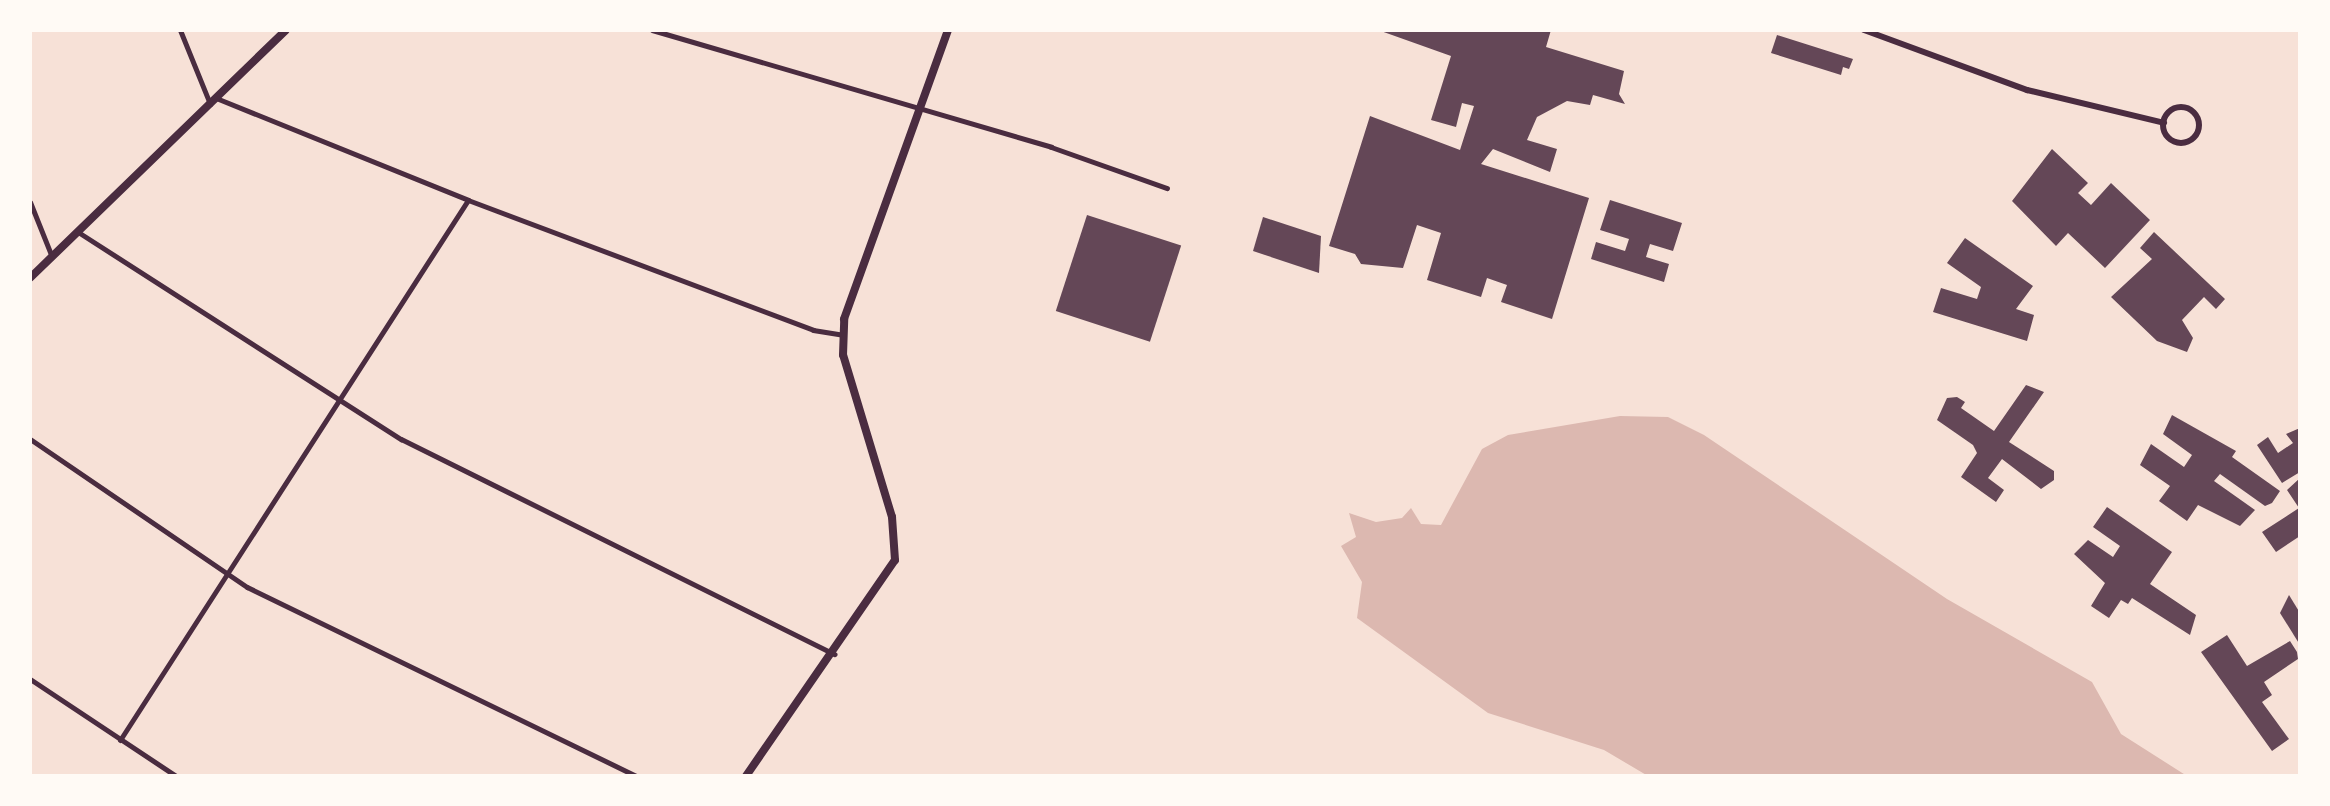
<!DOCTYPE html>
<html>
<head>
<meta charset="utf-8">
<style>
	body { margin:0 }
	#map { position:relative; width:2330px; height:806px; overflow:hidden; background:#f7e1d7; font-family:"Space Grotesk",sans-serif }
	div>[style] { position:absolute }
	.water>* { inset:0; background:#dcb8b0 }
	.building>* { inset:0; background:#644757; transform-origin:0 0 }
	.minor>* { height:5px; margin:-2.5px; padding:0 2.5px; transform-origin:2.5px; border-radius:2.5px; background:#4a2c40 }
	.tertiary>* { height:6px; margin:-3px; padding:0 3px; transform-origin:3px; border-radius:3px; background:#4a2c40 }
	.tertiary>.ring { margin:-3px; padding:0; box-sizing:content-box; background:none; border:6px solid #4a2c40; border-radius:50% }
	.secondary>* { height:8px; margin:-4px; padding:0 4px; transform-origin:4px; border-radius:4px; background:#4a2c40 }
	.primary>* { height:8px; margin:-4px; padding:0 4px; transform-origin:4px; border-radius:4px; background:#4a2c40 }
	span { translate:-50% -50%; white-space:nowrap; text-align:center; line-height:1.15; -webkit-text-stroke:8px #fffaf5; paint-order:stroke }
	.frame { position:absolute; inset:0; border:32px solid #fffaf5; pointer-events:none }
</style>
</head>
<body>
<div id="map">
	<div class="water">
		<div style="clip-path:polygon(1620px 416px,1668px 417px,1704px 435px,1947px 599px,2092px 682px,2121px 734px,2187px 776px,1648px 776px,1604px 750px,1488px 713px,1357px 618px,1362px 582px,1341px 546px,1356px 537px,1349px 513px,1376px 522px,1402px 518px,1411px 508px,1421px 524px,1441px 525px,1482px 449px,1508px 435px)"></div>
	</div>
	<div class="building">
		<div style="clip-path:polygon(1378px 30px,1551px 30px,1546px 47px,1624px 71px,1619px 94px,1625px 104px,1593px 95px,1590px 105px,1567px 101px,1537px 117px,1527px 140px,1557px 149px,1550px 172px,1493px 149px,1481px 164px,1589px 198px,1552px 319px,1501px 302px,1507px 285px,1487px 278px,1481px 297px,1427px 280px,1441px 233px,1417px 225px,1403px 268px,1361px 264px,1355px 254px,1329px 246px,1370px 116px,1460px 150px,1474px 106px,1462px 103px,1456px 127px,1431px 120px,1451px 56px)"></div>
		<div style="clip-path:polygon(1777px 35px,1853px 59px,1849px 69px,1843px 67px,1841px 75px,1771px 53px)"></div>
		<div style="clip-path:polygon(2052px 149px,2088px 183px,2078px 193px,2091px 205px,2111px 183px,2150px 220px,2105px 268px,2068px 233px,2056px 246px,2012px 201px)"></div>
		<div style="clip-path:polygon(1610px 200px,1682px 223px,1673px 251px,1650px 244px,1646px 257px,1669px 264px,1664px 282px,1591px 259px,1596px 242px,1625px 251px,1629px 239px,1600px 230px)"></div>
		<div style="left:1087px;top:215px;width:99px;height:101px;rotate:18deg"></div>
		<div style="clip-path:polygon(1263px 217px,1321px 236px,1319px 273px,1253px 251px)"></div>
		<div style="clip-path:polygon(2154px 232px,2225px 299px,2216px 309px,2204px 297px,2182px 320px,2193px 338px,2187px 352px,2157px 341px,2111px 297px,2152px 259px,2140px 248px)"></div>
		<div style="clip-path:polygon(1965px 238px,2033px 286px,2016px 309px,2034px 315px,2027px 341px,1933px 312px,1941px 288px,1977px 299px,1981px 287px,1947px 263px)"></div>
		<div style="clip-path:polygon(2026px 385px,2044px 392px,2009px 442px,2054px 471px,2054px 480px,2041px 489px,2002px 459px,1988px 478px,2004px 490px,1996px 502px,1961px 477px,1977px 453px,1973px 445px,1937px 420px,1947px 398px,1957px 397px,1965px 402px,1961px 408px,1994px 431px)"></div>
		<div style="clip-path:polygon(2172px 415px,2236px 451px,2232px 457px,2280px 491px,2272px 503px,2265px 506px,2220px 474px,2214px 481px,2255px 510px,2240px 526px,2198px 505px,2187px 521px,2159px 501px,2170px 486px,2140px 465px,2151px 444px,2184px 467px,2192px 455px,2163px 434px)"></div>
		<div style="clip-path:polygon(2300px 428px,2300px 472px,2282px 483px,2257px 445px,2268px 437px,2278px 453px,2293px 443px,2286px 434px)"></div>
		<div style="clip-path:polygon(2300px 478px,2300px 536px,2276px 552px,2262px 532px,2299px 508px,2287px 490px)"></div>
		<div style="clip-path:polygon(2107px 507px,2172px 552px,2150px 584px,2196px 615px,2190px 635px,2132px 598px,2128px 604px,2121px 600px,2109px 618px,2091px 606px,2105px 583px,2074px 554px,2088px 540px,2113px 557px,2120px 546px,2093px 527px)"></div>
		<div style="clip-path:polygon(2289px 595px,2300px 613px,2300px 645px,2280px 613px)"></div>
		<div style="clip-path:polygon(2227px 635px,2247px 666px,2290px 641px,2297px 652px,2298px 659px,2264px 682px,2272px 695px,2262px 702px,2289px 739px,2272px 751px,2201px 652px)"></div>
	</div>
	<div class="minor">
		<div style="left:180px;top:30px;width:80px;rotate:67.9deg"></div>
		<div style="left:652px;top:30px;width:416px;rotate:16.3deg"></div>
		<div style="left:1051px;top:147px;width:123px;rotate:19.5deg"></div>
		<div style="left:216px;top:98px;width:272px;rotate:22deg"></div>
		<div style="left:468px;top:200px;width:369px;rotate:20.6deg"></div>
		<div style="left:813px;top:330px;width:30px;rotate:9deg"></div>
		<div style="left:30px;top:202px;width:59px;rotate:68.2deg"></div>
		<div style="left:78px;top:232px;width:384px;rotate:32.7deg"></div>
		<div style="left:401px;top:439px;width:484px;rotate:26.4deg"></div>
		<div style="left:30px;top:439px;width:263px;rotate:34.3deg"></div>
		<div style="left:247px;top:587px;width:432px;rotate:25.9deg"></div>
		<div style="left:30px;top:679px;width:175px;rotate:33.6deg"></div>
		<div style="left:120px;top:740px;width:642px;rotate:-57.2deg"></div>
	</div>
	<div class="tertiary">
		<div style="left:1864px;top:30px;width:174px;rotate:20.2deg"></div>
		<div style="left:2027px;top:90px;width:141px;rotate:13.5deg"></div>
		<div class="ring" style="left:2163px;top:107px;width:30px;height:30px"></div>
	</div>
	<div class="secondary">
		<div style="left:746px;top:776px;width:262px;rotate:-55.4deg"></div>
		<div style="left:895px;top:560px;width:43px;rotate:-94deg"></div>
		<div style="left:892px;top:517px;width:169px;rotate:-106.8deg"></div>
		<div style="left:843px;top:355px;width:36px;rotate:-88deg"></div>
		<div style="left:844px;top:319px;width:307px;rotate:-70.2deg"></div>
	</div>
	<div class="primary">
		<div style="left:30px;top:278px;width:356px;rotate:-44.1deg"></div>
	</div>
	<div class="frame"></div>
</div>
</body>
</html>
